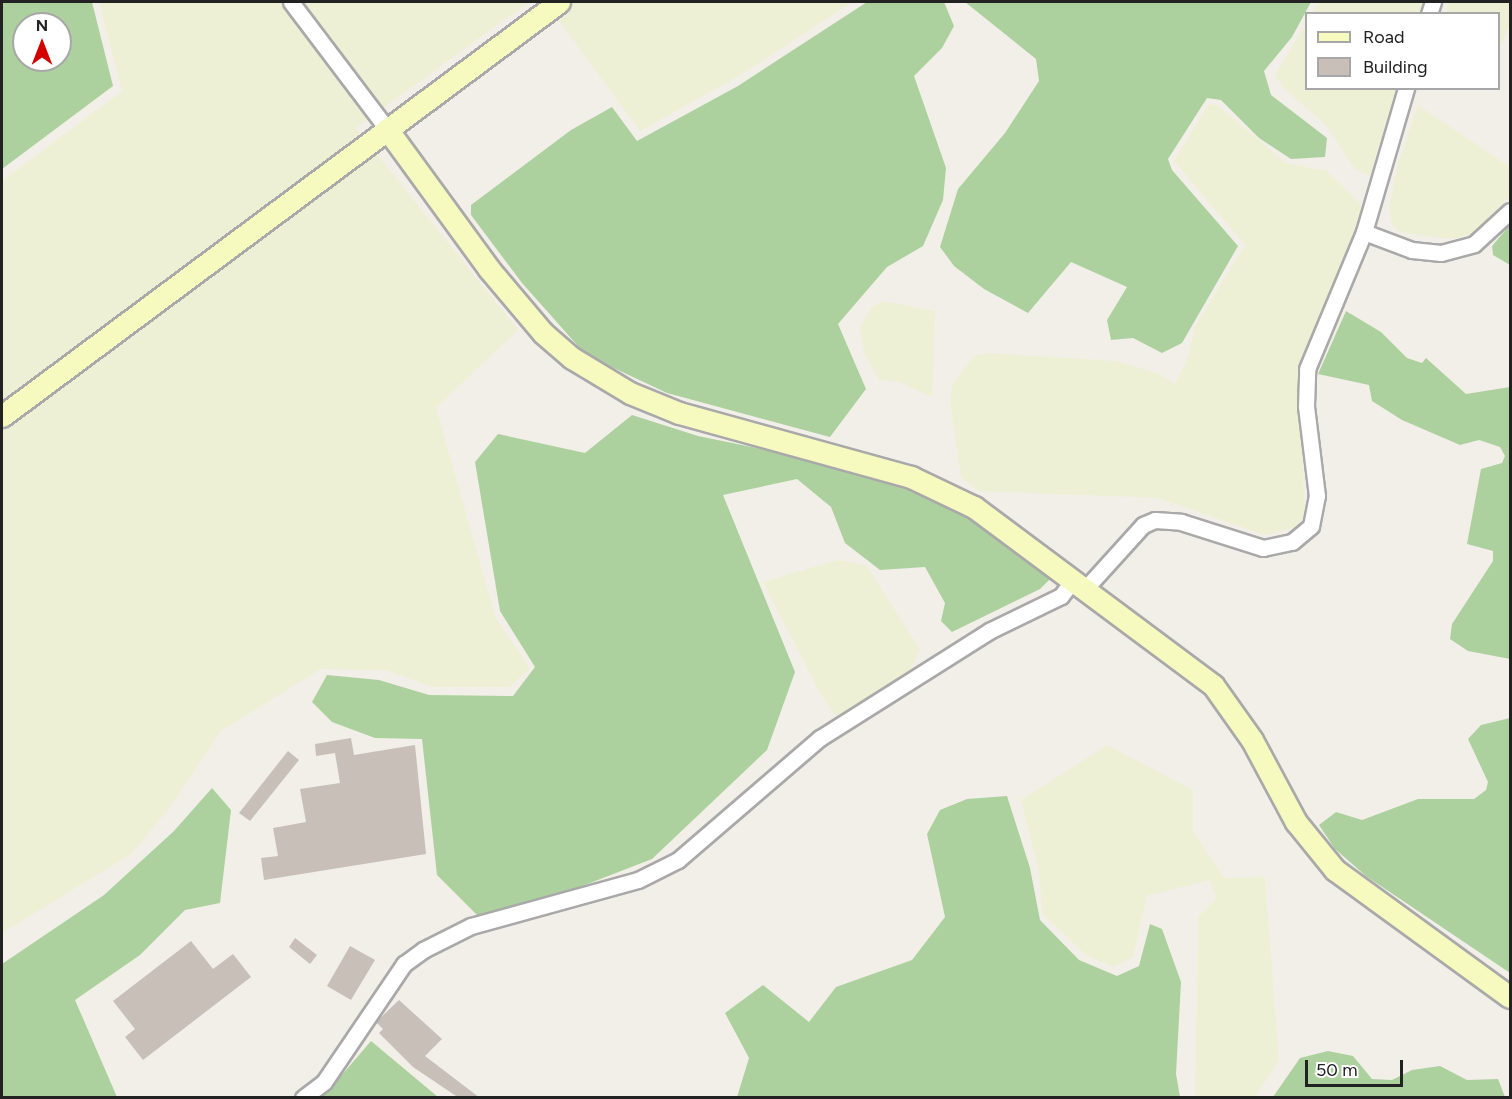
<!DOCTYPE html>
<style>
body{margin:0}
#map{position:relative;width:1512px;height:1099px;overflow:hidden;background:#f2efe9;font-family:Figtree,sans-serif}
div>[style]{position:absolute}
.farmland>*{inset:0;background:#eef0d5}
.forest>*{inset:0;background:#add19e}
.building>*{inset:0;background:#c7bfb8}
.roads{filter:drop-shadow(2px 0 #a9a9a9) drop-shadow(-2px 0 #a9a9a9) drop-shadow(0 2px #a9a9a9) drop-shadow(0 -2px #a9a9a9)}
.street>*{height:15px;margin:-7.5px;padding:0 7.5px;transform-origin:7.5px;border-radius:7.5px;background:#fff}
.secondary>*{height:21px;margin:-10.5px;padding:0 10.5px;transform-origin:10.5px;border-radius:10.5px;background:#f7fabf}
span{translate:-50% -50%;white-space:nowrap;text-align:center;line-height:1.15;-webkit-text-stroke:6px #fff;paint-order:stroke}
.frame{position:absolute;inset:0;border:3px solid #222;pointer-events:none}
.legend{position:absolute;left:1305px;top:12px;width:195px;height:78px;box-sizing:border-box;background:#fff;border:2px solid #a7a7a7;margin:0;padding:8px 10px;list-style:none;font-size:18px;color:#222}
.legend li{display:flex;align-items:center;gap:12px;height:30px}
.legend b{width:30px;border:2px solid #a7a7a7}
.north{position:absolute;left:12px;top:12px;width:60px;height:60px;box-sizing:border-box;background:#fff;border:2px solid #a7a7a7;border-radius:50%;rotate:0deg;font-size:16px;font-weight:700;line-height:24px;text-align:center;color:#222}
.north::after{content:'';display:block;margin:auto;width:21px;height:27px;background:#d40000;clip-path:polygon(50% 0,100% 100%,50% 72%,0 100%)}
.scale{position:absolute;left:1305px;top:1060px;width:98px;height:27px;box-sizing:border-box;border:3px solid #222;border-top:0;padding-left:8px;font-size:18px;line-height:21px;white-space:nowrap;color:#222;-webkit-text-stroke:4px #fff;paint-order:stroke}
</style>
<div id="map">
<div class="farmland">
<div style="clip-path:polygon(99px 2px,529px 2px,356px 128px,518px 330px,436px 408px,496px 619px,530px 668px,510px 687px,433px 687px,385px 670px,321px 669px,221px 731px,168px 810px,131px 854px,2px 933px,2px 181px,122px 91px)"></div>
<div style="clip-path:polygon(545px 2px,853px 2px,737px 77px,640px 131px)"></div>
<div style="clip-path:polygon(1319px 2px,1426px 2px,1422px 13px,1312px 14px)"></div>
<div style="clip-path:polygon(1449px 2px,1509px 2px,1510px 25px,1499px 49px,1498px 14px,1446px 13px)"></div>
<div style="clip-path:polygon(1306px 24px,1306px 88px,1396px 89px,1370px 176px,1355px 169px,1326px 125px,1283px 88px,1275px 75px)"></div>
<div style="clip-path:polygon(1216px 104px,1286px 163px,1327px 171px,1360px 203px,1363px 217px,1298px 366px,1305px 516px,1296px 527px,1265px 535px,1158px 498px,979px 491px,961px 478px,950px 401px,952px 385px,973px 357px,988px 353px,1117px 361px,1159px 374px,1175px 384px,1189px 355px,1194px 328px,1245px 245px,1174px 161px,1208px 105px)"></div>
<div style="clip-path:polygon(1418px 105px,1510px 167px,1510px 196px,1472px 234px,1452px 239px,1423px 236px,1397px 231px,1392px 225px,1389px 206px,1398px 163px)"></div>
<div style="clip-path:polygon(883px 301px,935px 311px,932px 397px,899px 382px,879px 380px,864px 352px,860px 327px,872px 307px)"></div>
<div style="clip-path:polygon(838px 560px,866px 565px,920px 649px,911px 669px,841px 715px,834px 714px,820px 693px,763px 582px)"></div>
<div style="clip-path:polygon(1107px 745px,1193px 790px,1193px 831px,1224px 878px,1265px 877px,1279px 1061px,1255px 1097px,1195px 1097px,1198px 917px,1216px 899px,1210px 880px,1147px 896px,1133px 957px,1114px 967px,1087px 956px,1042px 913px,1039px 874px,1021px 800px)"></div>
</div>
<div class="forest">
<div style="clip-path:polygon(evenodd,2px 2px,92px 2px,113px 86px,2px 169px,2px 2px,24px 24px,60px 24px,60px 60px,24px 60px,24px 24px)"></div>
<div style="clip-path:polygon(867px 2px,944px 2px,954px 26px,942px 48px,914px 76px,946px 168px,943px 200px,923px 246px,887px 267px,838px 324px,866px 389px,830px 437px,667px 393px,586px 355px,522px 283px,471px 215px,471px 205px,571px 130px,612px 107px,637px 141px,738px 86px)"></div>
<div style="clip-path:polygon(965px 2px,1311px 2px,1292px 37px,1264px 71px,1271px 95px,1327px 138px,1325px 157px,1291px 159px,1259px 138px,1221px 100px,1207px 98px,1168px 159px,1172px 170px,1238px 246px,1182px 343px,1162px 353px,1133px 338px,1111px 340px,1107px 320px,1127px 287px,1071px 262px,1028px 313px,984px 289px,954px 266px,940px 247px,958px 189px,1005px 133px,1039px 81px,1036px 59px)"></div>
<div style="clip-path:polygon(1510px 225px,1510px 265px,1493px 255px,1492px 246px)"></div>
<div style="clip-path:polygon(1346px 311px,1381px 332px,1407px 358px,1422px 363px,1426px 358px,1466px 394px,1510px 387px,1510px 659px,1468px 651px,1450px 639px,1452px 624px,1493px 561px,1493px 551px,1467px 544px,1481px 469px,1502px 463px,1505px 456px,1500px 447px,1479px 440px,1460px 445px,1402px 420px,1372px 401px,1369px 385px,1318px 374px)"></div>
<div style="clip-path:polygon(632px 415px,698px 436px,815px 460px,906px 486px,961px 511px,1052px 577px,1040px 589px,952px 632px,941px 621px,945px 603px,925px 567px,880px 570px,845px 543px,831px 507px,797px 479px,723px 495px,795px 672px,767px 750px,652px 859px,572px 890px,477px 915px,437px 875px,422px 739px,375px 738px,332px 722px,312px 702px,327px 675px,379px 680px,429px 695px,513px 696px,535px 667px,500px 611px,475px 462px,498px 434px,585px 453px)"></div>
<div style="clip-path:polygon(1510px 718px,1510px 973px,1366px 876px,1335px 849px,1319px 825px,1336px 812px,1362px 820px,1418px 799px,1474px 799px,1486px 790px,1488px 782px,1468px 739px,1481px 725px)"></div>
<div style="clip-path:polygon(212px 788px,231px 810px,220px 903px,185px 910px,140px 955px,75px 1000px,117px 1097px,2px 1097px,2px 964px,104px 895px,174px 831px)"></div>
<div style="clip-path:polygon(1007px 796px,1030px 868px,1040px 920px,1079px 960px,1117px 976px,1139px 966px,1150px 924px,1162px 929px,1181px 982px,1176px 1074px,1180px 1097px,737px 1097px,749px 1058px,725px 1013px,763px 985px,809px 1022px,836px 987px,912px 960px,945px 917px,927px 834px,940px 810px,967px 799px)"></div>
<div style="clip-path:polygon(371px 1041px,438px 1097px,323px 1097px)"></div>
<div style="clip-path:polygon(1328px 1051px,1353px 1056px,1372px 1079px,1392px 1080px,1412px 1070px,1440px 1066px,1467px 1080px,1498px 1079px,1505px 1097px,1273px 1097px,1300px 1058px)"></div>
</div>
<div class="building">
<div style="clip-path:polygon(351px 738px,354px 755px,415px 745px,426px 854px,264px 880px,261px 858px,278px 856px,273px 828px,306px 822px,300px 789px,340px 783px,335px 753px,316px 756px,315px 744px)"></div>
<div style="clip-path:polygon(288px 751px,299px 760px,250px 821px,239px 813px)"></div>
<div style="clip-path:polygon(295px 938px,317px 955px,310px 964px,289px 947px)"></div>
<div style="clip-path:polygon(191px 941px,213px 969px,233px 954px,251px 977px,143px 1060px,125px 1037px,135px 1029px,113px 1001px)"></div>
<div style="clip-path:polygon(350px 946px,375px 960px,351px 1000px,327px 986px)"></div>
<div style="clip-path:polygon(399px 1000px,442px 1039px,425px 1056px,480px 1098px,459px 1098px,413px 1067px,379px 1033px,383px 1029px,376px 1022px)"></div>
</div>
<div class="roads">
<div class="street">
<div style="left:291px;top:2px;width:159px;rotate:52.9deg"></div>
<div style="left:1429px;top:14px;width:13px;rotate:-72deg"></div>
<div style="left:1364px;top:232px;width:51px;rotate:20.6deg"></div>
<div style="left:1412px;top:250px;width:29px;rotate:6deg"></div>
<div style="left:1441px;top:253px;width:34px;rotate:-15deg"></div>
<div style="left:1474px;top:244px;width:49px;rotate:-42.5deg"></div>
<div style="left:1085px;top:589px;width:86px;rotate:-47.8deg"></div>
<div style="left:1143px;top:525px;width:13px;rotate:-23deg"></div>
<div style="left:1155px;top:520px;width:26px;rotate:4deg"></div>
<div style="left:1181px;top:522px;width:86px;rotate:17.6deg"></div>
<div style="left:1263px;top:548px;width:30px;rotate:-12deg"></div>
<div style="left:1292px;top:542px;width:25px;rotate:-40deg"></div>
<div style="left:1311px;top:526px;width:31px;rotate:-79deg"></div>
<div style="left:1317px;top:496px;width:91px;rotate:-97deg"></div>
<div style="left:1306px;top:406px;width:37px;rotate:-88deg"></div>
<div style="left:1307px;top:369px;width:148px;rotate:-67.4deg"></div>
<div style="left:1364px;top:232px;width:150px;rotate:-73.7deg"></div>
<div style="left:303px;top:1098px;width:26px;rotate:-37deg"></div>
<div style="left:324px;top:1082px;width:143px;rotate:-55.9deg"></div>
<div style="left:404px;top:964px;width:24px;rotate:-36deg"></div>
<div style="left:423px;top:950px;width:54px;rotate:-26.6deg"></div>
<div style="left:471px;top:926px;width:173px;rotate:-15.4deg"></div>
<div style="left:638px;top:880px;width:45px;rotate:-26.6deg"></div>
<div style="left:678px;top:860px;width:187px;rotate:-40.7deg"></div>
<div style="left:820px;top:738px;width:200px;rotate:-32.3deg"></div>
<div style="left:989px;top:631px;width:80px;rotate:-25.9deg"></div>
<div style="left:1061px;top:596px;width:21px;rotate:-53deg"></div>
</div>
<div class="secondary">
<div style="left:387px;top:129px;width:173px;rotate:53.9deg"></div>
<div style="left:489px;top:269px;width:84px;rotate:49.8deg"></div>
<div style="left:543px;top:333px;width:38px;rotate:41deg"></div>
<div style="left:572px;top:358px;width:68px;rotate:31.1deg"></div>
<div style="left:630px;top:393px;width:53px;rotate:22.2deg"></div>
<div style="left:679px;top:413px;width:241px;rotate:15.4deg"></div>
<div style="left:911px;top:477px;width:70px;rotate:25.5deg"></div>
<div style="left:974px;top:507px;width:298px;rotate:36.7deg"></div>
<div style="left:1213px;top:685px;width:67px;rotate:54.7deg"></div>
<div style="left:1252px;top:740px;width:93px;rotate:61.8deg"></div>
<div style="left:1296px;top:822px;width:62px;rotate:50.9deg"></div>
<div style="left:1335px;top:870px;width:216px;rotate:36deg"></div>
<div style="left:2px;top:416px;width:694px;rotate:-36.62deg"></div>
</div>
</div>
<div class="frame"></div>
<ul class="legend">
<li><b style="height:8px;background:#f7fabf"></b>Road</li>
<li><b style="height:16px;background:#c7bfb8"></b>Building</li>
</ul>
<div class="north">N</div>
<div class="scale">50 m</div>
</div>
